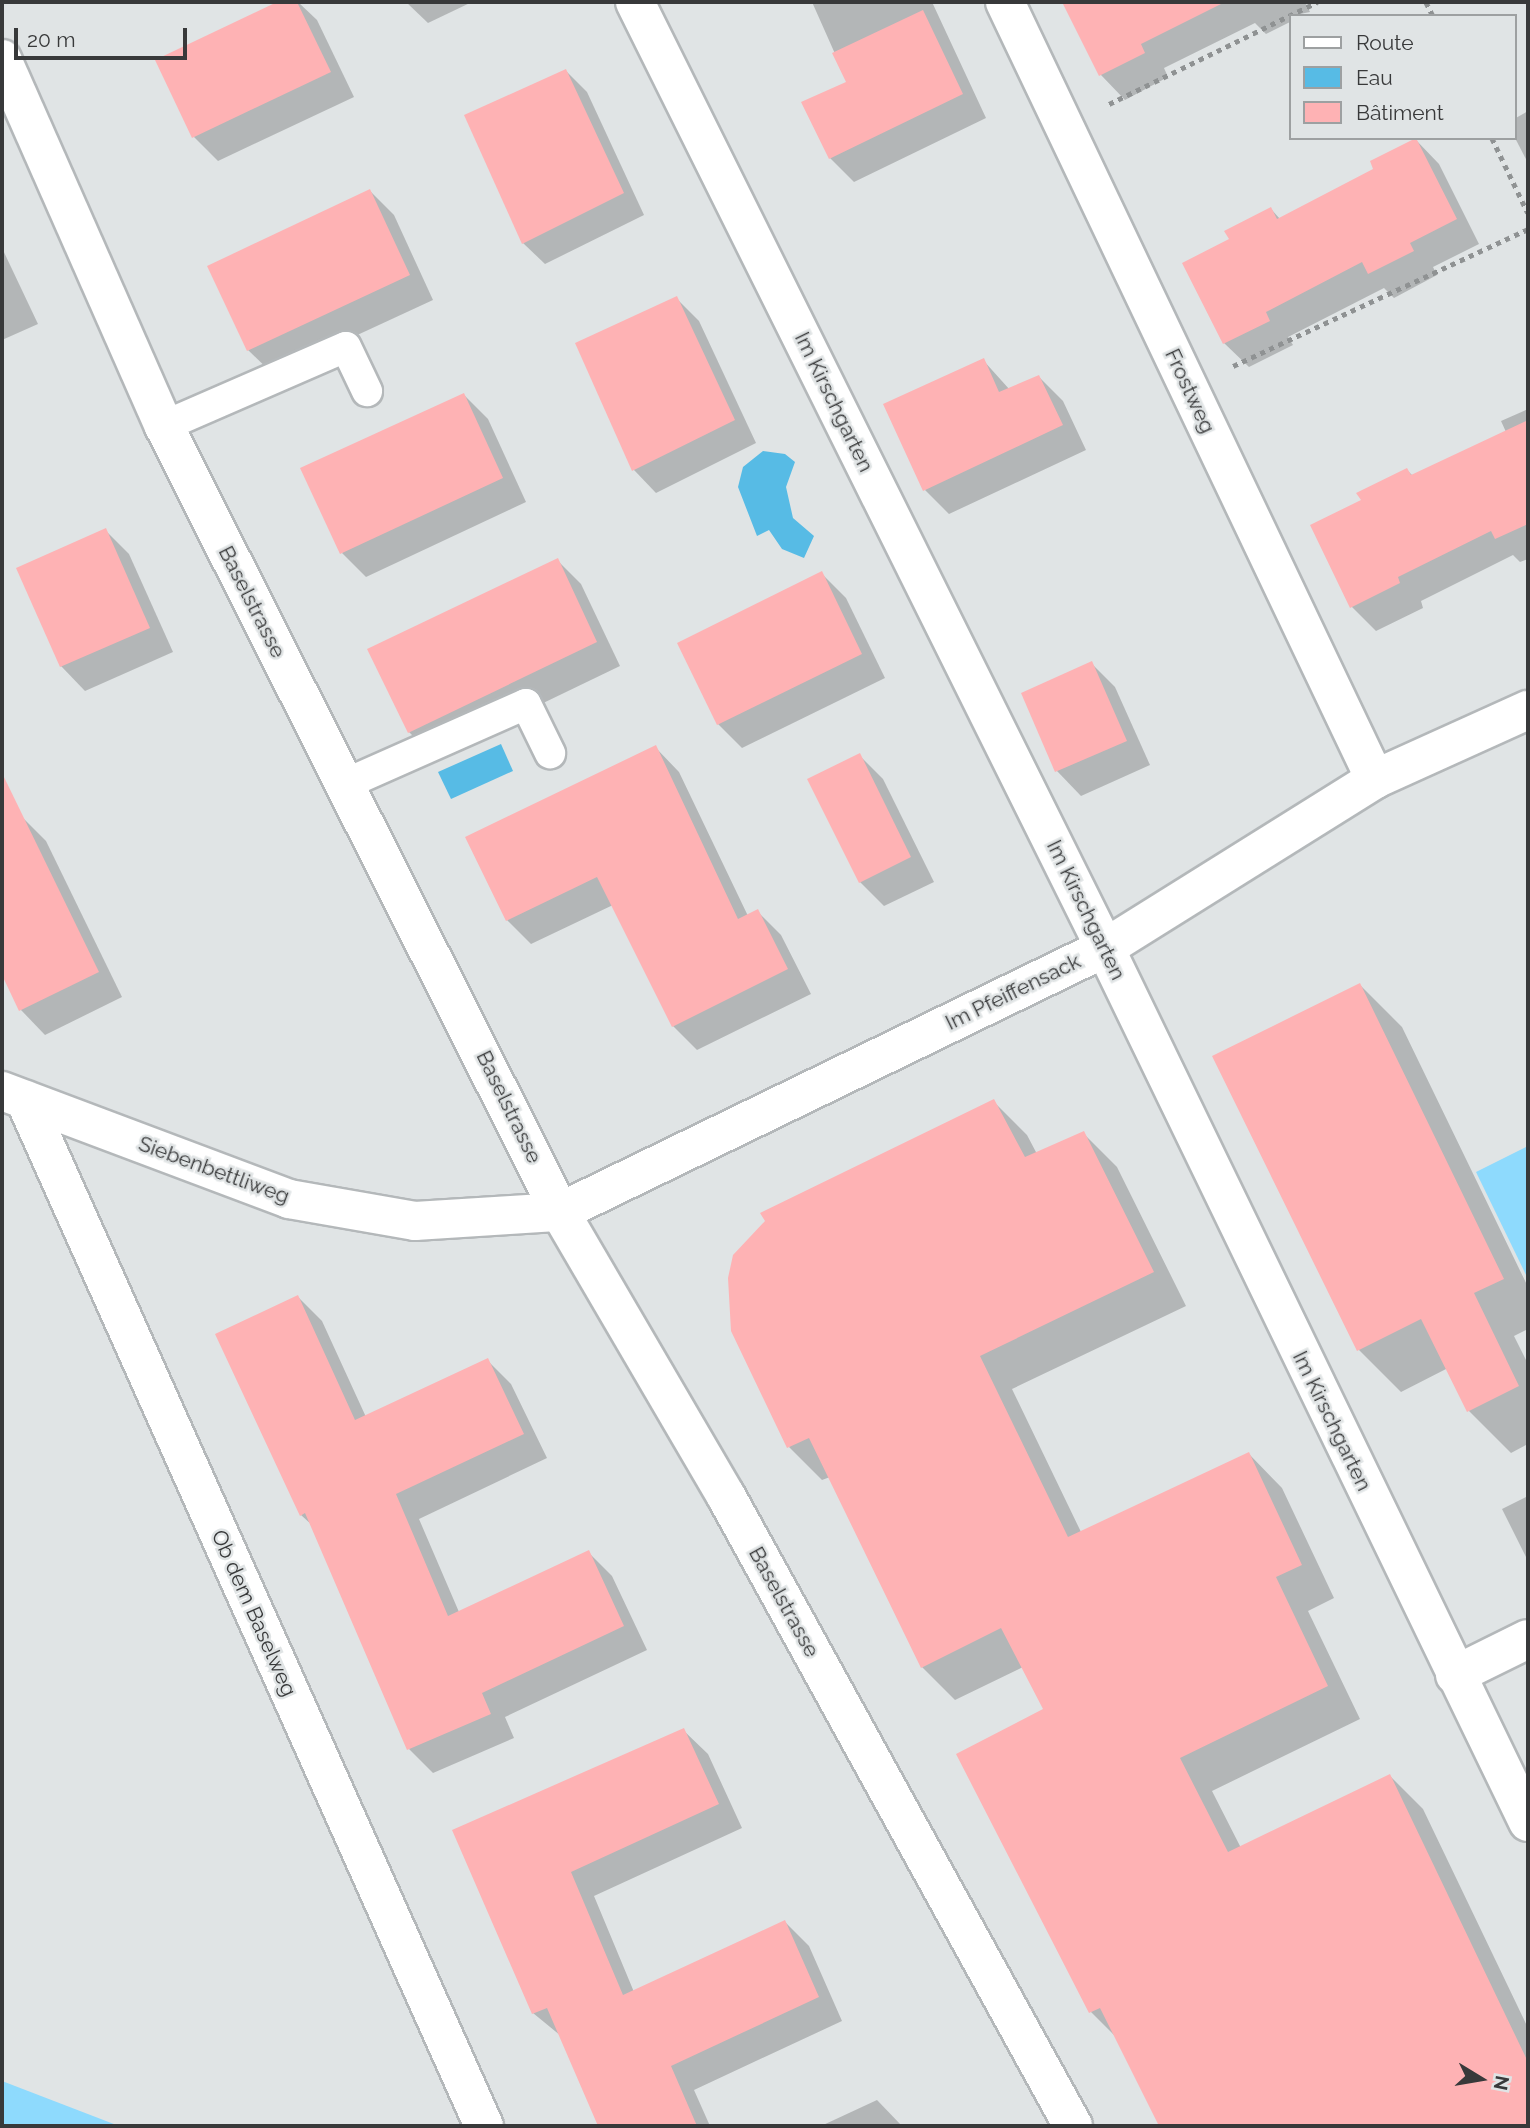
<!DOCTYPE html>
<meta charset="utf-8">
<style>
body{margin:0}
#map{position:relative;width:1530px;height:2128px;overflow:hidden;background:#e0e4e5;font-family:Raleway,sans-serif}
div>[style]{position:absolute}
.green>*{inset:0;background:#8edafd}
.water>*{inset:0;background:#57bbe5}
.shadow>*{inset:0;background:#0003}
.building>*{inset:0;background:#feb2b4}
.path>*{height:4.5px;margin-top:-2.25px;transform-origin:0;background:repeating-linear-gradient(90deg,#8f9293 0 5px,transparent 0 10px)}
.roads{filter:drop-shadow(2px 0 #b4b8ba) drop-shadow(-2px 0 #b4b8ba) drop-shadow(0 2px #b4b8ba) drop-shadow(0 -2px #b4b8ba)}
.service>*{height:30px;margin:-15px;padding:0 15px;transform-origin:15px;border-radius:15px;background:#fff}
.minor>*{height:38px;margin:-19px;padding:0 19px;transform-origin:19px;border-radius:19px;background:#fff}
.tertiary>*{height:38px;margin:-19px;padding:0 19px;transform-origin:19px;border-radius:19px;background:#fff}
span{translate:-50% -50%;white-space:nowrap;text-align:center;line-height:1.15;-webkit-text-stroke:5px #e0e4e5;paint-order:stroke}
.street-label{font-size:21px;color:#38393a}
.frame{position:absolute;inset:0;border:4px solid #38393a;pointer-events:none}
.legend{position:absolute;left:1289px;top:14px;width:228px;height:126px;box-sizing:border-box;background:#e0e4e5;border:2px solid #9da0a1;margin:0;padding:9px 12px;list-style:none;font-size:21px;color:#38393a}
.legend li{display:flex;align-items:center;gap:14px;height:35px}
.legend b{width:35px;border:2px solid #9da0a1}
.north{position:absolute;left:1446px;top:2044px;width:70px;height:70px;-webkit-text-stroke:5px #e0e4e5;paint-order:stroke;rotate:101deg;font-size:19px;font-weight:700;line-height:28px;text-align:center;color:#38393a}
.north::after{content:'';display:block;margin:auto;width:24px;height:32px;background:#38393a;clip-path:polygon(50% 0,100% 100%,50% 72%,0 100%)}
.scale{position:absolute;left:14px;top:28px;width:173px;height:32px;box-sizing:border-box;border:4px solid #38393a;border-top:0;padding-left:9px;font-size:21px;line-height:24px;white-space:nowrap;color:#38393a;-webkit-text-stroke:5px #e0e4e5;paint-order:stroke}
</style>
<div id="map">
<div class="green">
<div style="clip-path:polygon(1528px 1146px,1528px 1279px,1476px 1172px)"></div>
<div style="clip-path:polygon(2px 2081px,119px 2126px,2px 2126px)"></div>
</div>
<div class="water">
<div style="clip-path:polygon(763px 451px,785px 454px,795px 462px,786px 487px,793px 518px,814px 536px,804px 558px,782px 549px,769px 530px,757px 536px,738px 487px,743px 467px)"></div>
<div style="clip-path:polygon(501px 744px,513px 771px,451px 799px,438px 772px)"></div>
</div>
<div class="shadow">
<div style="clip-path:polygon(281px 2px,298px 2px,317px 20px,354px 97px,218px 161px,194px 137px,158px 61px)"></div>
<div style="clip-path:polygon(406px 2px,472px 2px,428px 23px)"></div>
<div style="clip-path:polygon(812px 2px,932px 2px,986px 118px,854px 182px,830px 158px,848px 83px)"></div>
<div style="clip-path:polygon(1064px 2px,1310px 2px,1306px 4px,1310px 12px,1290px 16px,1290px 22px,1266px 34px,1255px 23px,1164px 68px,1168px 77px,1125px 100px,1101px 75px)"></div>
<div style="clip-path:polygon(566px 71px,587px 92px,644px 215px,545px 264px,523px 243px)"></div>
<div style="clip-path:polygon(1528px 111px,1528px 163px,1514px 136px,1514px 119px)"></div>
<div style="clip-path:polygon(1415px 139px,1439px 164px,1479px 244px,1433px 267px,1437px 275px,1394px 298px,1384px 288px,1288px 337px,1293px 345px,1249px 367px,1224px 343px,1231px 240px,1271px 209px,1280px 219px,1375px 170px)"></div>
<div style="clip-path:polygon(370px 191px,394px 215px,433px 300px,273px 374px,248px 350px)"></div>
<div style="clip-path:polygon(2px 248px,38px 324px,2px 340px)"></div>
<div style="clip-path:polygon(677px 299px,699px 321px,756px 443px,656px 493px,634px 470px,577px 344px)"></div>
<div style="clip-path:polygon(983px 360px,1010px 390px,1039px 377px,1063px 401px,1086px 450px,949px 514px,925px 490px)"></div>
<div style="clip-path:polygon(464px 395px,488px 419px,526px 502px,366px 577px,342px 553px)"></div>
<div style="clip-path:polygon(1528px 409px,1528px 559px,1520px 562px,1513px 555px,1421px 601px,1423px 608px,1376px 631px,1352px 607px,1312px 526px,1363px 501px,1407px 470px,1413px 476px,1506px 432px,1501px 421px)"></div>
<div style="clip-path:polygon(105px 530px,129px 554px,173px 652px,85px 691px,61px 666px)"></div>
<div style="clip-path:polygon(557px 560px,581px 584px,620px 666px,433px 756px,409px 732px)"></div>
<div style="clip-path:polygon(822px 574px,846px 598px,885px 678px,742px 748px,718px 724px)"></div>
<div style="clip-path:polygon(1091px 663px,1115px 687px,1150px 765px,1081px 796px,1057px 771px,1023px 694px)"></div>
<div style="clip-path:polygon(655px 747px,679px 772px,748px 916px,757px 911px,781px 935px,811px 994px,697px 1050px,673px 1026px,613px 905px,531px 944px,507px 920px)"></div>
<div style="clip-path:polygon(859px 755px,883px 779px,934px 882px,884px 906px,860px 882px)"></div>
<div style="clip-path:polygon(22px 817px,46px 841px,122px 997px,45px 1035px,21px 1010px,2px 971px,2px 827px)"></div>
<div style="clip-path:polygon(1360px 985px,1402px 1027px,1528px 1287px,1528px 1329px,1514px 1336px,1528px 1364px,1528px 1444px,1511px 1453px,1469px 1411px,1448px 1368px,1401px 1392px,1359px 1350px)"></div>
<div style="clip-path:polygon(993px 1101px,1027px 1135px,1037px 1154px,1083px 1133px,1117px 1167px,1186px 1306px,1012px 1389px,1081px 1532px,1249px 1454px,1282px 1488px,1334px 1598px,1308px 1611px,1360px 1719px,1212px 1791px,1241px 1848px,1390px 1776px,1423px 1809px,1528px 2028px,1528px 2126px,1161px 2126px,1118px 2039px,1091px 2012px,1045px 1710px,1023px 1667px,955px 1700px,922px 1667px,830px 1477px,822px 1480px,789px 1447px)"></div>
<div style="clip-path:polygon(298px 1297px,322px 1321px,366px 1417px,487px 1360px,511px 1384px,547px 1458px,419px 1519px,459px 1612px,588px 1552px,612px 1576px,647px 1650px,505px 1717px,514px 1738px,433px 1773px,409px 1749px,313px 1526px,301px 1515px)"></div>
<div style="clip-path:polygon(1528px 1496px,1528px 1561px,1502px 1509px)"></div>
<div style="clip-path:polygon(683px 1730px,708px 1754px,742px 1828px,594px 1896px,634px 1992px,785px 1922px,809px 1946px,842px 2021px,694px 2090px,710px 2126px,599px 2126px,561px 2036px,533px 2013px,454px 1831px)"></div>
<div style="clip-path:polygon(877px 2100px,902px 2126px,821px 2126px)"></div>
</div>
<div class="building">
<div style="clip-path:polygon(277px 2px,297px 2px,331px 72px,192px 138px,155px 60px)"></div>
<div style="clip-path:polygon(1062px 2px,1225px 2px,1141px 44px,1145px 53px,1099px 76px)"></div>
<div style="clip-path:polygon(923px 10px,963px 94px,829px 159px,801px 102px,846px 82px,832px 53px)"></div>
<div style="clip-path:polygon(566px 69px,624px 193px,522px 244px,464px 115px)"></div>
<div style="clip-path:polygon(1416px 138px,1457px 219px,1410px 243px,1414px 251px,1368px 274px,1362px 262px,1266px 312px,1270px 321px,1223px 344px,1182px 263px,1229px 239px,1224px 231px,1271px 207px,1277px 219px,1373px 169px,1370px 161px)"></div>
<div style="clip-path:polygon(370px 189px,410px 275px,247px 351px,207px 266px)"></div>
<div style="clip-path:polygon(677px 296px,735px 420px,632px 471px,575px 343px)"></div>
<div style="clip-path:polygon(984px 358px,999px 392px,1039px 375px,1063px 425px,923px 491px,883px 404px)"></div>
<div style="clip-path:polygon(464px 393px,503px 478px,340px 554px,300px 468px)"></div>
<div style="clip-path:polygon(1528px 420px,1528px 524px,1495px 539px,1491px 531px,1398px 577px,1400px 583px,1350px 608px,1310px 525px,1361px 500px,1356px 493px,1407px 468px,1411px 475px)"></div>
<div style="clip-path:polygon(106px 528px,150px 628px,60px 667px,16px 568px)"></div>
<div style="clip-path:polygon(558px 558px,597px 642px,408px 733px,367px 649px)"></div>
<div style="clip-path:polygon(822px 571px,862px 654px,717px 725px,677px 643px)"></div>
<div style="clip-path:polygon(1092px 661px,1127px 741px,1055px 772px,1021px 693px)"></div>
<div style="clip-path:polygon(656px 745px,738px 919px,758px 909px,788px 969px,672px 1027px,597px 877px,506px 921px,465px 837px)"></div>
<div style="clip-path:polygon(860px 753px,911px 857px,859px 883px,807px 779px)"></div>
<div style="clip-path:polygon(2px 773px,99px 972px,19px 1011px,2px 975px)"></div>
<div style="clip-path:polygon(1360px 983px,1504px 1279px,1474px 1293px,1519px 1386px,1467px 1412px,1421px 1319px,1357px 1351px,1212px 1056px)"></div>
<div style="clip-path:polygon(994px 1099px,1025px 1157px,1084px 1131px,1154px 1272px,980px 1356px,1068px 1537px,1249px 1452px,1302px 1565px,1276px 1577px,1328px 1686px,1180px 1758px,1228px 1852px,1390px 1774px,1528px 2062px,1528px 2126px,1159px 2126px,1100px 2008px,1089px 2013px,956px 1754px,1043px 1709px,1001px 1628px,921px 1668px,809px 1438px,787px 1448px,731px 1331px,728px 1278px,733px 1255px,765px 1221px,760px 1213px)"></div>
<div style="clip-path:polygon(298px 1295px,355px 1420px,488px 1358px,524px 1434px,396px 1494px,448px 1616px,589px 1550px,624px 1626px,482px 1693px,491px 1714px,407px 1750px,305px 1513px,300px 1516px,215px 1334px)"></div>
<div style="clip-path:polygon(684px 1728px,719px 1804px,571px 1872px,623px 1995px,785px 1920px,819px 1997px,671px 2066px,697px 2126px,598px 2126px,547px 2008px,532px 2014px,452px 1830px)"></div>
</div>
<div class="path">
<div style="left:1426px;top:2px;width:16px;rotate:63deg"></div>
<div style="left:1109px;top:104px;width:232px;rotate:-26.1deg"></div>
<div style="left:1492px;top:138px;width:83px;rotate:64.4deg"></div>
<div style="left:1233px;top:366px;width:325px;rotate:-24.9deg"></div>
</div>
<div class="roads">
<div class="service">
<div style="left:164px;top:426px;width:198px;rotate:-23.5deg"></div>
<div style="left:346px;top:347px;width:49px;rotate:64.5deg"></div>
<div style="left:343px;top:785px;width:200px;rotate:-23.9deg"></div>
<div style="left:526px;top:704px;width:55px;rotate:63.9deg"></div>
</div>
<div class="minor">
<div style="left:635px;top:2px;width:1056px;rotate:63.58deg"></div>
<div style="left:1105px;top:948px;width:971px;rotate:64.17deg"></div>
<div style="left:1005px;top:2px;width:861px;rotate:64.54deg"></div>
<div style="left:2px;top:1091px;width:307px;rotate:20.6deg"></div>
<div style="left:289px;top:1199px;width:128px;rotate:9.9deg"></div>
<div style="left:415px;top:1221px;width:145px;rotate:-3.6deg"></div>
<div style="left:560px;top:1212px;width:606px;rotate:-25.85deg"></div>
<div style="left:1105px;top:948px;width:319px;rotate:-32deg"></div>
<div style="left:1375px;top:779px;width:168px;rotate:-24.3deg"></div>
<div style="left:25px;top:1100px;width:1124px;rotate:65.9deg"></div>
<div style="left:1455px;top:1675px;width:81px;rotate:-26.3deg"></div>
</div>
<div class="tertiary">
<div style="left:2px;top:59px;width:401px;rotate:66.2deg"></div>
<div style="left:164px;top:426px;width:880px;rotate:63.26deg"></div>
<div style="left:560px;top:1212px;width:329px;rotate:59.7deg"></div>
<div style="left:726px;top:1496px;width:719px;rotate:61.15deg"></div>
</div>
</div>
<div class="street-label">
<span style="left:1190px;top:391px;rotate:65deg">Frostweg</span>
<span style="left:834px;top:402px;rotate:64deg">Im Kirschgarten</span>
<span style="left:252px;top:602px;rotate:63deg">Baselstrasse</span>
<span style="left:1086px;top:910px;rotate:64deg">Im Kirschgarten</span>
<span style="left:1013px;top:992px;rotate:-26deg">Im Pfeiffensack</span>
<span style="left:509px;top:1107px;rotate:64deg">Baselstrasse</span>
<span style="left:214px;top:1170px;rotate:20deg">Siebenbettliweg</span>
<span style="left:1332px;top:1421px;rotate:64deg">Im Kirschgarten</span>
<span style="left:784px;top:1602px;rotate:61deg">Baselstrasse</span>
<span style="left:254px;top:1613px;rotate:66deg">Ob dem Baselweg</span>
</div>
<div class="frame"></div>
<ul class="legend">
<li><b style="height:9px;background:#fff"></b>Route</li>
<li><b style="height:19px;background:#57bbe5"></b>Eau</li>
<li><b style="height:19px;background:#feb2b4"></b>Bâtiment</li>
</ul>
<div class="north">N</div>
<div class="scale">20 m</div>
</div>
